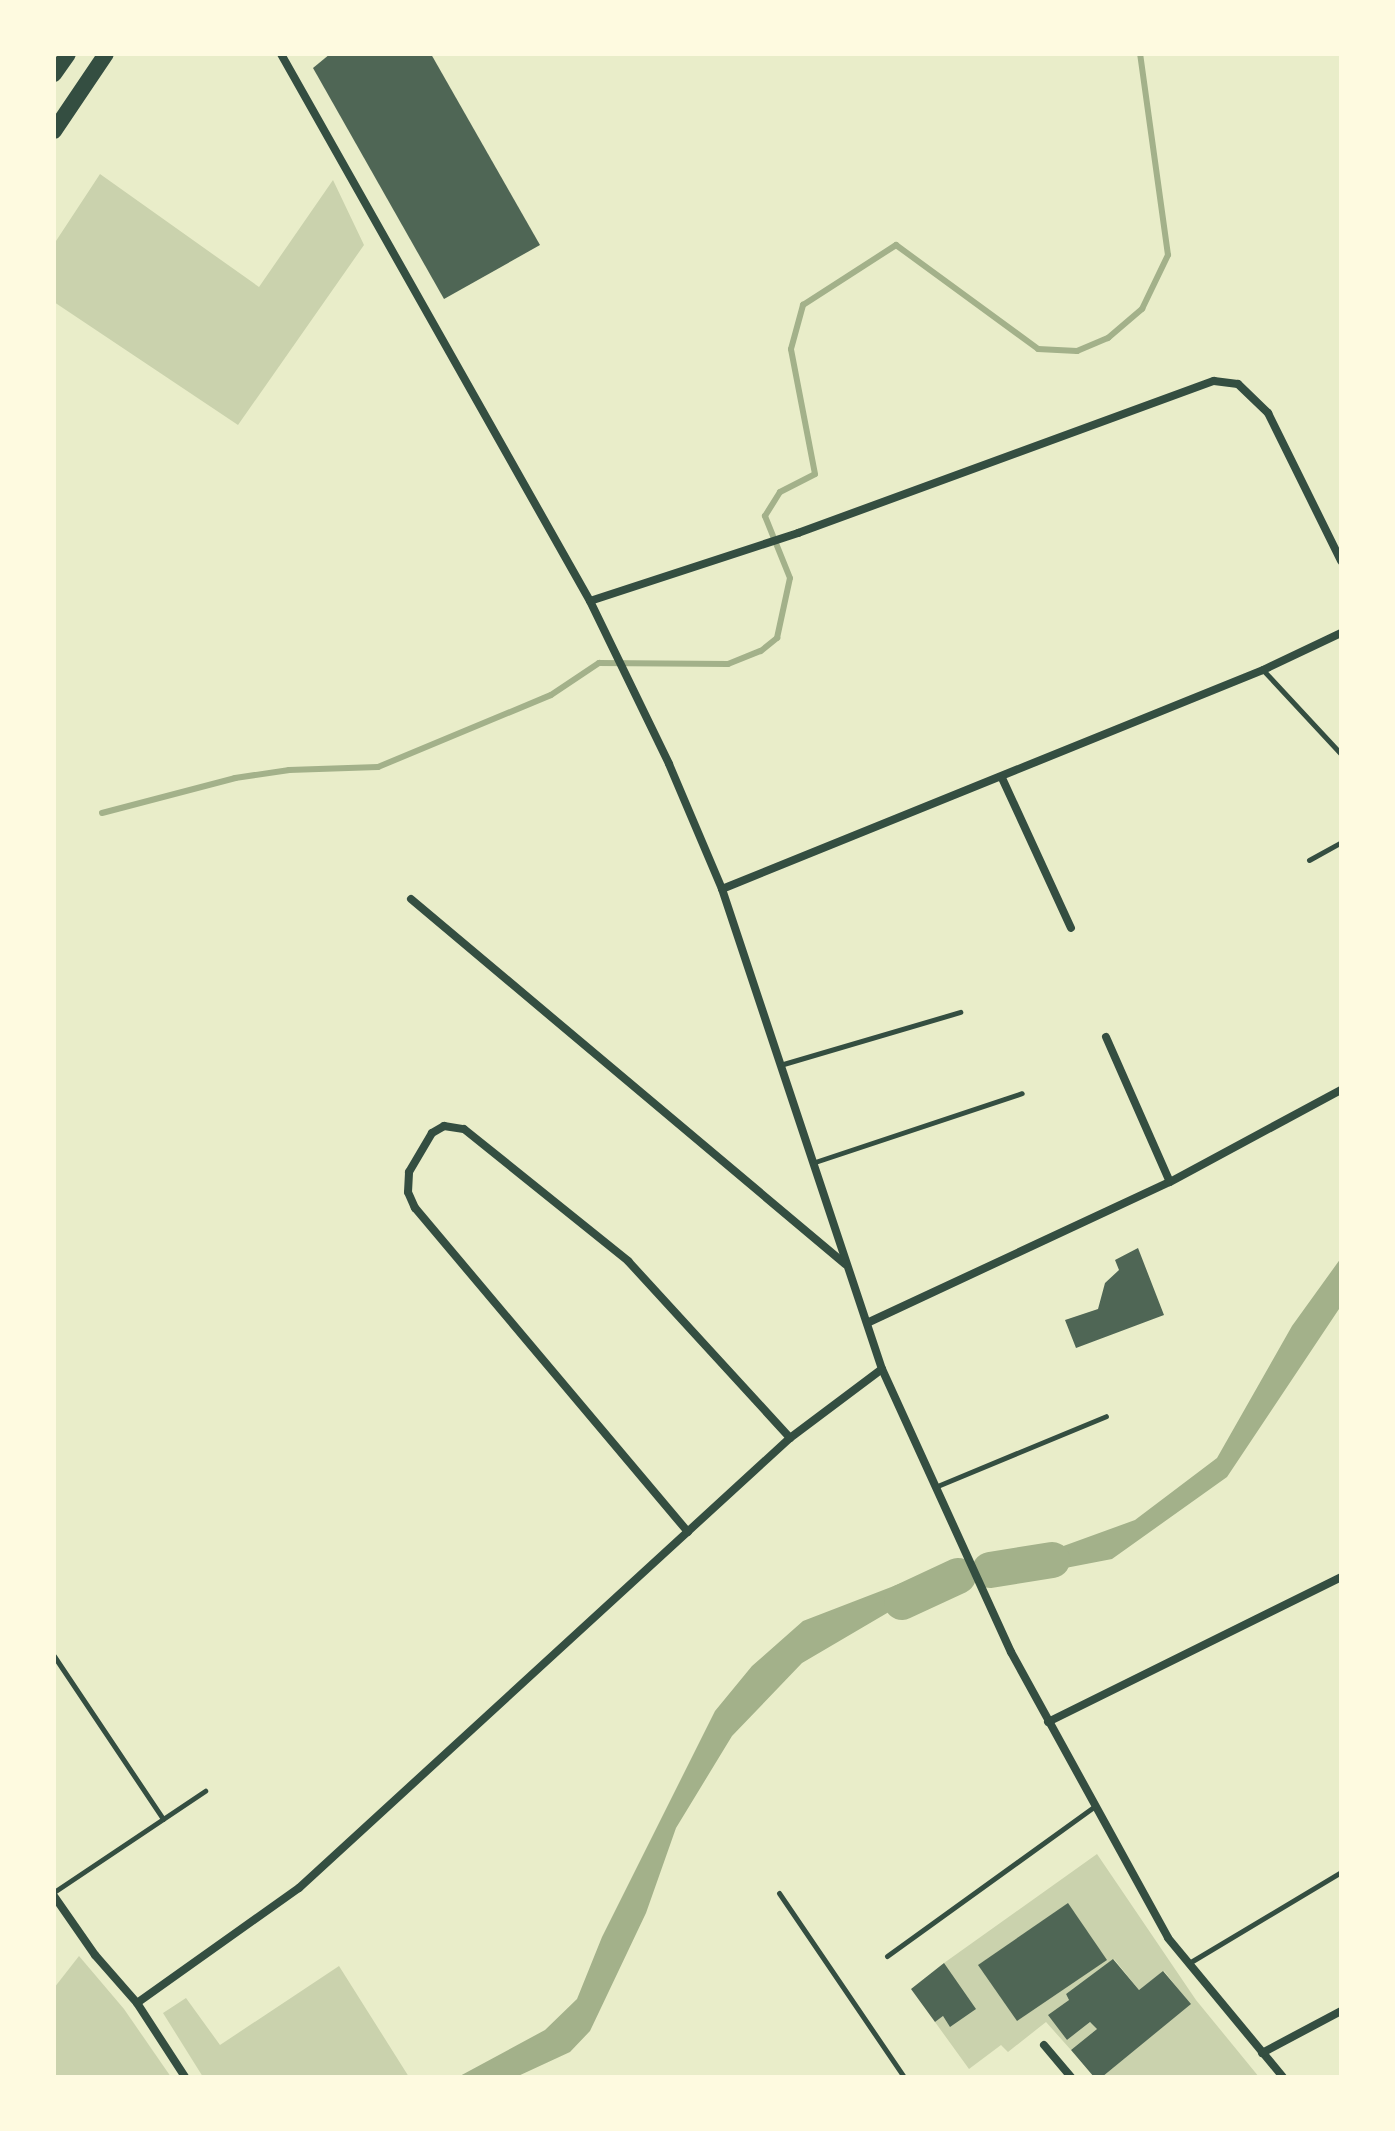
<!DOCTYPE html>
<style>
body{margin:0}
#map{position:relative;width:1395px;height:2131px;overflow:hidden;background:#e9edc9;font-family:"Source Sans 3",sans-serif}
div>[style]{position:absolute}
.green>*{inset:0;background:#cad2ad}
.water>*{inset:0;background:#a3b18a}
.stream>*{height:6px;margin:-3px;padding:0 3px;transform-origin:3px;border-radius:3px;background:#a3b18a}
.river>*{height:36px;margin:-18px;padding:0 18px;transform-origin:18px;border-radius:18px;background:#a3b18a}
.building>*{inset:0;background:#4f6655}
.service>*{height:5px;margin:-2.5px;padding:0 2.5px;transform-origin:2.5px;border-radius:2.5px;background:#344e41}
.minor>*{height:8px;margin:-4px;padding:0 4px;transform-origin:4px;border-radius:4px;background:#344e41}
.trunk>*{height:16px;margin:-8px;padding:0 8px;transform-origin:8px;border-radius:8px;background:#344e41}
span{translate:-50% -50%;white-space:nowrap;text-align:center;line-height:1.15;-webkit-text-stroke:8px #fefae0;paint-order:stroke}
.frame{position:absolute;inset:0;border:56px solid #fefae0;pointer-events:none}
</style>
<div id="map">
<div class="green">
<div style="clip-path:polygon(100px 174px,259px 287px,333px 180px,364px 245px,238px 425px,54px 302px,54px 244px)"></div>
<div style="clip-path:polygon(1097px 1854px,1196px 2000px,1259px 2077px,1102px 2077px,1190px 2004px,1164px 1971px,1139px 1990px,1114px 1959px,1066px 1994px,1069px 2000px,1049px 2015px,1067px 2040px,1090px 2022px,1097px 2029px,1071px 2050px,1046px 2022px,1008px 2052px,1001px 2045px,969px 2069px,935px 2022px,943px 2016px,950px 2026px,944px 1963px)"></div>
<div style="clip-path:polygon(79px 1956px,124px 2009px,171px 2077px,54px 2077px,54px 1988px)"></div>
<div style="clip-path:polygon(339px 1966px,409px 2077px,203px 2077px,163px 2013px,186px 1998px,220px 2045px)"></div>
</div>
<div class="water">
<div style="clip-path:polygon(1341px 1258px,1341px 1306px,1227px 1477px,1112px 1559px,1055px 1570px,1003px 1568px,1135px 1520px,1217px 1458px,1292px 1326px)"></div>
<div style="clip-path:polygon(912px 1579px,945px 1579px,802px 1663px,732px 1736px,676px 1828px,646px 1913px,590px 2031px,570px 2052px,516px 2077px,458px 2077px,545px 2030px,577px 1999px,602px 1937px,715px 1711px,752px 1666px,803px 1621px)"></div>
</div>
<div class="stream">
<div style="left:102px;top:813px;width:138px;rotate:-14.7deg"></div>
<div style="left:235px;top:778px;width:55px;rotate:-8.4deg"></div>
<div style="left:289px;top:770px;width:89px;rotate:-1.9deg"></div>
<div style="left:378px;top:767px;width:187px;rotate:-22.6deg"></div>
<div style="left:551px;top:695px;width:58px;rotate:-33.7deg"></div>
<div style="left:599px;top:663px;width:129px;rotate:0.4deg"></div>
<div style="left:728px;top:664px;width:35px;rotate:-22deg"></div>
<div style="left:761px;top:651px;width:21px;rotate:-39deg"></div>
<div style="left:777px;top:638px;width:61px;rotate:-77.8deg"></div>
<div style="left:790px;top:578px;width:67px;rotate:-112deg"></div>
<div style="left:765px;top:516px;width:28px;rotate:-58deg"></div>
<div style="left:780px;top:492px;width:39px;rotate:-27deg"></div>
<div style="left:815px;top:474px;width:127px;rotate:-100.9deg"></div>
<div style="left:791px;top:349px;width:46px;rotate:-74.7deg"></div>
<div style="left:803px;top:305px;width:111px;rotate:-32.8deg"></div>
<div style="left:896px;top:245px;width:176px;rotate:36.2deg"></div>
<div style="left:1038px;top:349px;width:39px;rotate:3deg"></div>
<div style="left:1077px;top:351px;width:34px;rotate:-23deg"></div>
<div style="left:1108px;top:338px;width:45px;rotate:-40.5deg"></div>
<div style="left:1142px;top:309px;width:60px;rotate:-64.3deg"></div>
<div style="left:1168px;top:255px;width:203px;rotate:-97.9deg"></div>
</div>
<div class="river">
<div style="left:990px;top:1570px;width:63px;rotate:-9.2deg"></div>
<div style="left:902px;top:1602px;width:62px;rotate:-24.9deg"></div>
</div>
<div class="building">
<div style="clip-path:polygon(330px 54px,431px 54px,540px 245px,444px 299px,313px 68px)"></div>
<div style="clip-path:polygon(1138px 1248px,1164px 1315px,1076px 1348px,1065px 1320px,1098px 1309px,1105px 1283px,1119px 1270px,1115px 1260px)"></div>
<div style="clip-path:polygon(1068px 1903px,1107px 1960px,1017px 2021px,978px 1965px)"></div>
<div style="clip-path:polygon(1113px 1959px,1139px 1990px,1163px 1971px,1191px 2004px,1102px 2077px,1094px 2077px,1071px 2050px,1097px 2029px,1090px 2022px,1067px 2040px,1048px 2015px,1069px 2000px,1066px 1994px)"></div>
<div style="clip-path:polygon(944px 1963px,976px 2009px,950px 2027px,943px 2016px,935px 2022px,911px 1989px)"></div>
</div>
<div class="service">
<div style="left:1263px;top:670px;width:115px;rotate:47.1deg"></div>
<div style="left:1309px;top:860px;width:37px;rotate:-29deg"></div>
<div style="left:780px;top:1065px;width:188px;rotate:-16.4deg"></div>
<div style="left:812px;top:1163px;width:221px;rotate:-18.4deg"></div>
<div style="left:935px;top:1487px;width:185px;rotate:-22.5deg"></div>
<div style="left:54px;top:1656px;width:196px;rotate:56.2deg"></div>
<div style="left:54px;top:1892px;width:182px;rotate:-33.8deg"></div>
<div style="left:779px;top:1893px;width:222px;rotate:55.8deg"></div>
<div style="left:887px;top:1956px;width:256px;rotate:-35.8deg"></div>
<div style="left:1189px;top:1963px;width:177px;rotate:-30.9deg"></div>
</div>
<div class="minor">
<div style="left:281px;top:54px;width:628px;rotate:60.54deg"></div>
<div style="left:590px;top:601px;width:181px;rotate:64.1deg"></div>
<div style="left:669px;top:764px;width:136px;rotate:67deg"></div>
<div style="left:722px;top:889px;width:506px;rotate:71.57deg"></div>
<div style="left:882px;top:1369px;width:311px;rotate:65.5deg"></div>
<div style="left:1011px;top:1652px;width:326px;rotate:61.2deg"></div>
<div style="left:1168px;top:1938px;width:180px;rotate:50.4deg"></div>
<div style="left:590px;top:601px;width:219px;rotate:-18.1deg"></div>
<div style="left:798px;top:533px;width:443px;rotate:-20.1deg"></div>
<div style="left:1214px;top:381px;width:24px;rotate:7deg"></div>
<div style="left:1238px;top:384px;width:42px;rotate:44deg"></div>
<div style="left:1268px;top:413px;width:165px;rotate:63.7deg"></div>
<div style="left:1002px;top:778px;width:165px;rotate:65.3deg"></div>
<div style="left:722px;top:889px;width:584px;rotate:-22.04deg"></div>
<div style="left:1263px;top:670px;width:86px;rotate:-25.4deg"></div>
<div style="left:411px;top:899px;width:567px;rotate:40.06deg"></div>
<div style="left:1106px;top:1037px;width:158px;rotate:66.2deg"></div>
<div style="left:867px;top:1323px;width:334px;rotate:-25deg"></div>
<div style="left:1170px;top:1182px;width:194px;rotate:-28.3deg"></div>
<div style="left:688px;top:1532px;width:424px;rotate:-130.1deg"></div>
<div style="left:415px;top:1208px;width:17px;rotate:-114deg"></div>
<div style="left:408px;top:1192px;width:20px;rotate:-87deg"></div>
<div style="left:409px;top:1172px;width:45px;rotate:-59.5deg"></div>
<div style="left:432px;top:1133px;width:14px;rotate:-30deg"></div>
<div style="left:444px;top:1126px;width:20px;rotate:9deg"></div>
<div style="left:464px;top:1129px;width:211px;rotate:38.8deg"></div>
<div style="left:628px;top:1261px;width:240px;rotate:47.5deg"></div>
<div style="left:1048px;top:1722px;width:327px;rotate:-26.3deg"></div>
<div style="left:54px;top:1896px;width:72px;rotate:55.2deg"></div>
<div style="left:95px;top:1955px;width:64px;rotate:48.8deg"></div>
<div style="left:137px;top:2003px;width:88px;rotate:57deg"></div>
<div style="left:137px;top:2003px;width:199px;rotate:-35.4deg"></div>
<div style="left:299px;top:1888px;width:666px;rotate:-42.51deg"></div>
<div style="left:790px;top:1438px;width:115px;rotate:-36.9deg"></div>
<div style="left:1044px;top:2045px;width:42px;rotate:49.8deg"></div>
<div style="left:1262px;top:2053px;width:89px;rotate:-28deg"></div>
</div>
<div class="trunk">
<div style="left:54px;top:74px;width:24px;rotate:-55deg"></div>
<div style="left:54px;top:131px;width:93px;rotate:-56deg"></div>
</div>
<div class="frame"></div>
</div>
